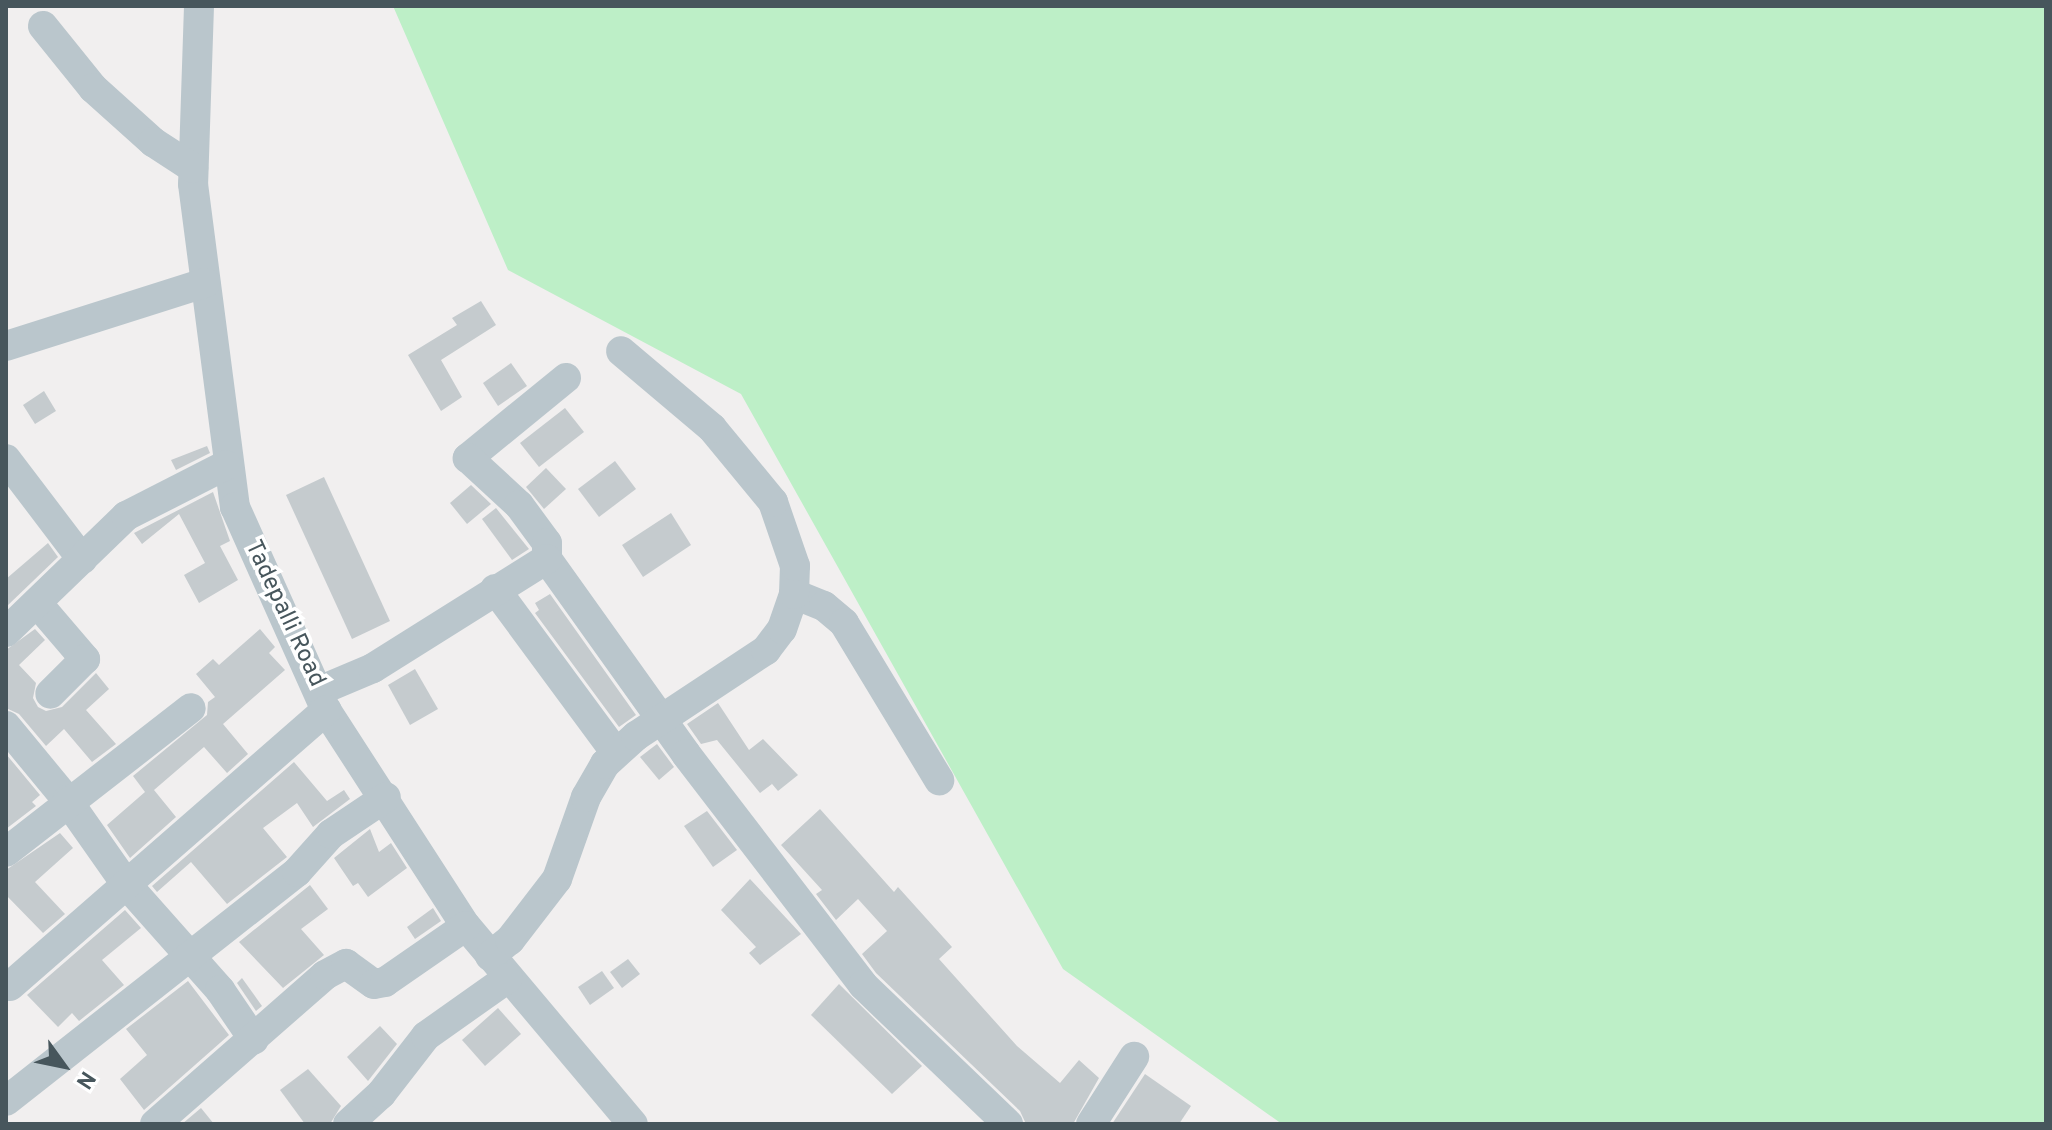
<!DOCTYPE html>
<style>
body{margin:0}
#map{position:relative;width:2052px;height:1130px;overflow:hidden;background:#f1efef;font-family:Overpass,sans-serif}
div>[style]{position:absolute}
.green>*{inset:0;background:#bdefc7}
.building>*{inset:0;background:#c5cbce}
.minor>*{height:30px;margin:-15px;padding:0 15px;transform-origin:15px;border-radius:15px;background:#bac6cc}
span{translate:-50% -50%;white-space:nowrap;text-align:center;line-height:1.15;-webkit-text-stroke:7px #fff;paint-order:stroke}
.street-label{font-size:24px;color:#47565c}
.frame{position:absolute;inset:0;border:8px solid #47565c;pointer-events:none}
.north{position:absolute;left:24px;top:1026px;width:80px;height:80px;-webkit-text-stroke:6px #fff;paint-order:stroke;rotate:123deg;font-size:22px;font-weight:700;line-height:32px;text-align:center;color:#47565c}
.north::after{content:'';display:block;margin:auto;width:28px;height:36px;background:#47565c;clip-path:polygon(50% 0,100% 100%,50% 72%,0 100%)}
</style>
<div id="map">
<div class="green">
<div style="clip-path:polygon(393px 6px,2046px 6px,2046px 1124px,1282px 1124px,1063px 969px,741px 394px,508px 270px)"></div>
</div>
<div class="building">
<div style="clip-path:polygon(481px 301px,496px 325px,441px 360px,462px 397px,441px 411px,408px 355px,457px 325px,452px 318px)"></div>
<div style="clip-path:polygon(511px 363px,527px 386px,498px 406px,483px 383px)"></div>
<div style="clip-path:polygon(44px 391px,56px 411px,35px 424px,23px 405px)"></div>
<div style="clip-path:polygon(565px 408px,584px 432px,539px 467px,520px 443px)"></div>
<div style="clip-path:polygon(207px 446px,210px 453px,176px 470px,171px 460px)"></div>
<div style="clip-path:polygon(615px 461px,636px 489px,599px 517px,578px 489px)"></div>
<div style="clip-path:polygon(546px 468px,566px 489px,544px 509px,526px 487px)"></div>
<div style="clip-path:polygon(324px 477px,390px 621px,352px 639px,286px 495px)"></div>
<div style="clip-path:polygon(471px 485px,491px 504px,467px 524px,450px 503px)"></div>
<div style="clip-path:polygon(213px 492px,230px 541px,220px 546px,238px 580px,199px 603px,184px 575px,205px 563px,179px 514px,142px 544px,134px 533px)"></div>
<div style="clip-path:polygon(496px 508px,529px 549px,512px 560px,482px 519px)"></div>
<div style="clip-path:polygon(671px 513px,691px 545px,643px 577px,622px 545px)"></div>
<div style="clip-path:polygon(48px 543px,58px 557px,6px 607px,6px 579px)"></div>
<div style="clip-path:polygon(550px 594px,636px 715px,619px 727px,535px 613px,539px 610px,535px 603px)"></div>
<div style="clip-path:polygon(35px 629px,45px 640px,19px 665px,36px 683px,33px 698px,38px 707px,46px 711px,62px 707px,96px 673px,109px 689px,86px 710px,116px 744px,92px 762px,64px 729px,46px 746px,19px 714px,6px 708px,6px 650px)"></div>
<div style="clip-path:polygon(260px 629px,275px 647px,269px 653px,285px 670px,223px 724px,248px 754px,227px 773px,204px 747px,154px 790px,176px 817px,130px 858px,107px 825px,145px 792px,133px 776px,207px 715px,208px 702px,215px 697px,196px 674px,213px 659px,219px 665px)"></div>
<div style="clip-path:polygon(415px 669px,438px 709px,410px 725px,388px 685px)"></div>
<div style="clip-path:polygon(718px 703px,749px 750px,763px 739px,798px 775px,778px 791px,767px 778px,772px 784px,760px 793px,717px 740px,701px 744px,687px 724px)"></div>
<div style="clip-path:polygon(657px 744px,674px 767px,659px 780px,640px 757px)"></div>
<div style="clip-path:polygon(6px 754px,40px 795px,32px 802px,36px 806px,6px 829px)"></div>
<div style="clip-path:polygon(294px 762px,327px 801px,344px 790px,350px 799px,313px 827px,297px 803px,263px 828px,287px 857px,227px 904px,191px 862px,157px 892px,152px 886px)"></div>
<div style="clip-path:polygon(820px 809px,894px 892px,898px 887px,952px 947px,939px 959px,1017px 1046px,1060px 1083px,1079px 1060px,1099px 1078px,1073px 1124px,1026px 1124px,1020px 1111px,876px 973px,862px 954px,887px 931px,858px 899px,836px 920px,816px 894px,822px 890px,781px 845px)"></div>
<div style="clip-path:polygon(707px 811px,737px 850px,713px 867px,684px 826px)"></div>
<div style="clip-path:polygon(370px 829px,379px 852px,391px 843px,407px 868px,368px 897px,358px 883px,353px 886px,334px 858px)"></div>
<div style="clip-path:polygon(60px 833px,73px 848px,35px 882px,65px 914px,43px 933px,6px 895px,6px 870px)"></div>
<div style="clip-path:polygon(750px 879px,801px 934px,760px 965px,749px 953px,756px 947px,721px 910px)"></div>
<div style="clip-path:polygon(310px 885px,328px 909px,301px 929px,324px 955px,283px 988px,239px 942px)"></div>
<div style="clip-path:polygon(433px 908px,441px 921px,415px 939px,407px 927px)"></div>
<div style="clip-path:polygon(125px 910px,141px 928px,102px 960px,124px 985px,79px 1021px,72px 1013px,58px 1027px,27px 995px)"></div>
<div style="clip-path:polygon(628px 959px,640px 974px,622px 988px,610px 972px)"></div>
<div style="clip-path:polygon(602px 971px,614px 988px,590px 1005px,578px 987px)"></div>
<div style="clip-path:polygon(242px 978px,262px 1006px,256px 1011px,237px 983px)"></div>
<div style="clip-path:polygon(188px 981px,229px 1035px,144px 1110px,120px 1079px,147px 1055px,126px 1029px)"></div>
<div style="clip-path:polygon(839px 984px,922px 1066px,892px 1094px,811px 1015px)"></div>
<div style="clip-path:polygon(498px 1008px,521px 1034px,485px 1066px,462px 1040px)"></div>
<div style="clip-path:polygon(380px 1026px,397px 1044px,368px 1081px,347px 1057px)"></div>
<div style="clip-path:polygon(308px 1069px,341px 1106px,330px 1124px,305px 1124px,280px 1090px)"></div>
<div style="clip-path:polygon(1145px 1074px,1191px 1106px,1179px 1124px,1112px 1124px)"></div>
<div style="clip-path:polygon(201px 1108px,214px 1124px,182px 1124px)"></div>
</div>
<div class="minor">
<div style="left:199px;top:6px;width:178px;rotate:91.9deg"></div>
<div style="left:193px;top:184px;width:326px;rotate:82.6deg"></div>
<div style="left:235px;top:507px;width:222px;rotate:65.9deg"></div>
<div style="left:326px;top:710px;width:257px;rotate:57.1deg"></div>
<div style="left:466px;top:926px;width:259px;rotate:49.9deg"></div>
<div style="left:43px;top:26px;width:80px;rotate:51.1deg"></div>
<div style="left:93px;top:88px;width:81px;rotate:42deg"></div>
<div style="left:153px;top:142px;width:48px;rotate:33deg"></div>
<div style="left:6px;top:346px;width:209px;rotate:-17.6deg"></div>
<div style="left:566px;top:378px;width:127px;rotate:140.8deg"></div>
<div style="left:468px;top:458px;width:69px;rotate:42.7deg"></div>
<div style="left:519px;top:505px;width:47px;rotate:53.6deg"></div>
<div style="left:547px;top:543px;width:16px;rotate:90deg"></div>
<div style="left:547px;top:559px;width:239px;rotate:54.5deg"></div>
<div style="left:686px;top:754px;width:291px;rotate:52.5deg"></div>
<div style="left:863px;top:985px;width:201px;rotate:43.8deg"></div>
<div style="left:6px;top:459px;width:126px;rotate:52.8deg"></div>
<div style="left:495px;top:589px;width:204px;rotate:53.6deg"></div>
<div style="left:794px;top:594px;width:32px;rotate:22deg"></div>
<div style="left:824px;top:606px;width:26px;rotate:40deg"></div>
<div style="left:844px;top:623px;width:184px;rotate:58.8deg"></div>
<div style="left:37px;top:603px;width:74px;rotate:49.4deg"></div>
<div style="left:85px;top:659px;width:49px;rotate:135deg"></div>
<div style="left:6px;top:632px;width:167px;rotate:-44deg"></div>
<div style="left:126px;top:516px;width:112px;rotate:-27deg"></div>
<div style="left:321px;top:690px;width:56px;rotate:-22.9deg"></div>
<div style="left:373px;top:668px;width:205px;rotate:-32.1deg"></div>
<div style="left:6px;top:726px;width:96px;rotate:50.5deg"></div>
<div style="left:67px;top:800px;width:103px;rotate:54.9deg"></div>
<div style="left:126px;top:884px;width:142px;rotate:48.4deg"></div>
<div style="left:220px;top:990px;width:60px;rotate:55.8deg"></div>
<div style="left:6px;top:852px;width:234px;rotate:-37.9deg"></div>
<div style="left:490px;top:956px;width:26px;rotate:-39deg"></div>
<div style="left:510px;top:940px;width:77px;rotate:-52.4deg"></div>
<div style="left:557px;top:879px;width:87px;rotate:-70.5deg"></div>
<div style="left:586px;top:797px;width:38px;rotate:-60deg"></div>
<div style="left:605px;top:764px;width:42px;rotate:-42.1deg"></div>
<div style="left:636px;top:736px;width:156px;rotate:-33.5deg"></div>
<div style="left:766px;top:650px;width:26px;rotate:-53deg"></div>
<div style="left:782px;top:629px;width:37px;rotate:-71deg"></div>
<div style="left:794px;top:594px;width:28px;rotate:-88deg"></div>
<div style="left:795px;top:566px;width:68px;rotate:-109deg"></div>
<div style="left:773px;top:502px;width:96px;rotate:-129.5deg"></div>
<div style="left:712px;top:428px;width:119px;rotate:-139.8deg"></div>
<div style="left:10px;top:986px;width:420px;rotate:-41.1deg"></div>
<div style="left:6px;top:1101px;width:370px;rotate:-38.2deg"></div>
<div style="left:297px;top:872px;width:51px;rotate:-48.2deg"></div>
<div style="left:331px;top:834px;width:66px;rotate:-33.9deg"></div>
<div style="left:155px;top:1124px;width:226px;rotate:-41.2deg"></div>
<div style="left:325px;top:975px;width:24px;rotate:-28deg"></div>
<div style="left:346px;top:964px;width:34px;rotate:36deg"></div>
<div style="left:374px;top:984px;width:11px;rotate:-10deg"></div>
<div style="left:385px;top:982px;width:98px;rotate:-34.7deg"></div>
<div style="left:348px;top:1124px;width:45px;rotate:-42.3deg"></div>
<div style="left:381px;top:1094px;width:73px;rotate:-52.2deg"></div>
<div style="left:426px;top:1036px;width:100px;rotate:-35.3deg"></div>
<div style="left:1091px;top:1124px;width:80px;rotate:-57.3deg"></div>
</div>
<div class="street-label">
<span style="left:284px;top:614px;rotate:65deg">Tadepalli Road</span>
</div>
<div class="frame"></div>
<div class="north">N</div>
</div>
